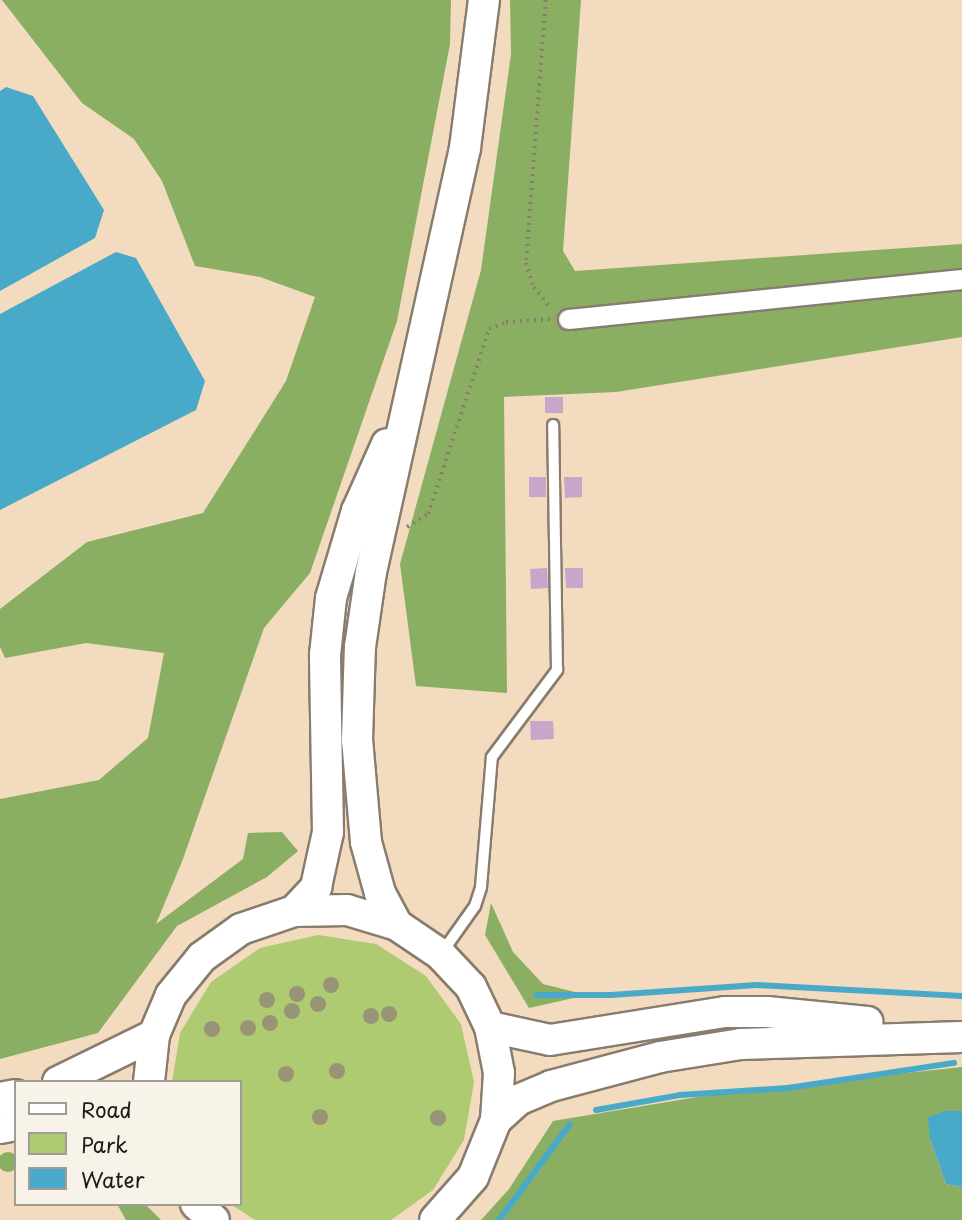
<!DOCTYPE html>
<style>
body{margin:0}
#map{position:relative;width:962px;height:1220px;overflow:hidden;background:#f3dbbf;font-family:"Playpen Sans",sans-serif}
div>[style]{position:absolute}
.green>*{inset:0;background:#aecb71}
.forest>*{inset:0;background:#8aaf63}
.round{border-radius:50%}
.water>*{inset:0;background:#48aac8}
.stream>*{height:6px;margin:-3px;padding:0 3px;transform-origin:3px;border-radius:3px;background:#48aac8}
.building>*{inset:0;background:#c8a6c9}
.path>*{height:3.5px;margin-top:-1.75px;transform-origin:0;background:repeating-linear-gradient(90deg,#887c6e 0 2px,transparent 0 7px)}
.roads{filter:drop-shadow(2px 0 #887c6e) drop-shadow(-2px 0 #887c6e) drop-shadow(0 2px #887c6e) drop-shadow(0 -2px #887c6e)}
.service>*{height:10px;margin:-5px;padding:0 5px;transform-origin:5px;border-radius:5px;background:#fff}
.minor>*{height:19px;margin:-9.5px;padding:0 9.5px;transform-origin:9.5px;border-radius:9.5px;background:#fff}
.primary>*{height:30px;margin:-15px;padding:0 15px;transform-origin:15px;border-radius:15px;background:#fff}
.trees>*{width:16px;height:16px;margin:-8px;border-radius:50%;background:#999476}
span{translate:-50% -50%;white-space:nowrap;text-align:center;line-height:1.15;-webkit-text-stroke:5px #f7f3e8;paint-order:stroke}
.legend{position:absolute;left:14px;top:1080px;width:228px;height:126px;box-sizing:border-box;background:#f7f3e8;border:2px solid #9f9d96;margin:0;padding:9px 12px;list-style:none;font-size:21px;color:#1c1c1c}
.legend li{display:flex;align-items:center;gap:14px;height:35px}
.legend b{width:35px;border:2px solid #9f9d96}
</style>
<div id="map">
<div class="green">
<div style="clip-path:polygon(318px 935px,376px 944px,426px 976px,461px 1024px,474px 1082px,464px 1140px,433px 1190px,391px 1220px,255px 1220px,230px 1204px,240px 1204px,240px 1082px,172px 1082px,180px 1033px,211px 982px,260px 948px)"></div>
</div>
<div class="forest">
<div style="clip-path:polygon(2px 0,451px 0,450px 44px,397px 321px,310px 573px,264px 628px,183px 859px,156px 924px,243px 859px,248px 833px,282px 832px,298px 851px,267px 877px,177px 926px,98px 1033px,0 1059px,0 799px,99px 780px,148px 738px,164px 653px,86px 643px,5px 658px,0 647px,0 609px,87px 542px,203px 513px,286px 381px,315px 297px,260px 277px,195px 266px,162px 181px,134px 139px,82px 103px)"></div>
<div style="clip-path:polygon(510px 0,581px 0,563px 251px,575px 271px,962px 244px,962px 337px,616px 392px,504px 397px,507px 693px,416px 686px,400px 564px,481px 270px,511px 54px)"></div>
<div style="clip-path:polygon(491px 903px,513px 952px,543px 984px,587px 995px,529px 1008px,485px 935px)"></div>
<div style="clip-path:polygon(962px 1067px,962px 1111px,945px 1111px,930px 1139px,946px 1184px,962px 1187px,962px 1220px,481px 1220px,509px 1189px,553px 1121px,727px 1092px)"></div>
<div class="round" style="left:-2px;top:1152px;width:20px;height:20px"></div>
<div style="clip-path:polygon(117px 1204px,145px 1204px,161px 1220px,126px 1220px)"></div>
</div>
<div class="water">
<div style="clip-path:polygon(6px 87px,33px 96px,104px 210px,95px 238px,0 291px,0 91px)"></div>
<div style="clip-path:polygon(116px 252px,136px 258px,205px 381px,196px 410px,0 510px,0 314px)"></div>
<div style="clip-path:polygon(945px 1111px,962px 1111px,962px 1187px,946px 1184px,930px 1139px,928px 1117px)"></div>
</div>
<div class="stream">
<div style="left:537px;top:995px;width:74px"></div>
<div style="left:611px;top:995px;width:146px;rotate:-3.9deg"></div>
<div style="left:757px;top:985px;width:205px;rotate:3.1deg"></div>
<div style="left:596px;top:1110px;width:85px;rotate:-10.1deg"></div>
<div style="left:680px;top:1095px;width:108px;rotate:-3.7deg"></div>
<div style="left:788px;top:1088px;width:168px;rotate:-8.6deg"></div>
<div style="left:499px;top:1220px;width:119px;rotate:-53.5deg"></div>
</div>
<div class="building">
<div style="clip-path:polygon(545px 397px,563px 397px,563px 413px,545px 413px)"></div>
<div style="clip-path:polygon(529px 477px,546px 477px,546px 497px,529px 497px)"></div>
<div style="clip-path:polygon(564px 477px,582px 477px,582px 497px,565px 498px)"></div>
<div style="clip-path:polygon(547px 568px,548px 588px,531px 589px,530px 569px)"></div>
<div style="clip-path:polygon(565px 568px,583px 568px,583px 588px,566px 588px)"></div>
<div style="clip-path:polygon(530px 721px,553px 721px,554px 739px,531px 740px)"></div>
</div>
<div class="path">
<div style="left:546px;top:0;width:264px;rotate:94.3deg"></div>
<div style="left:526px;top:263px;width:25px;rotate:72deg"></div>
<div style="left:534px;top:287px;width:28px;rotate:52deg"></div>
<div style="left:407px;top:527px;width:25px;rotate:-32deg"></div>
<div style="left:428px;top:514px;width:195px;rotate:-71.8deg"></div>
<div style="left:489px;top:329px;width:18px;rotate:-22deg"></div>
<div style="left:506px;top:322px;width:44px;rotate:-3.9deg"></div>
</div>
<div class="roads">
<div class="service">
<div style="left:443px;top:951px;width:55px;rotate:-54.6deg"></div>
<div style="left:475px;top:906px;width:20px;rotate:-72deg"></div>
<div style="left:481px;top:887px;width:130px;rotate:-85.2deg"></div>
<div style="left:492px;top:757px;width:109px;rotate:-53.2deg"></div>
<div style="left:557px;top:670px;width:245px;rotate:-90.9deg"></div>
</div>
<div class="minor">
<div style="left:568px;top:319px;width:396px;rotate:-5.8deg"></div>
</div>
<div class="primary">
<div style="left:294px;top:911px;width:33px;rotate:-47deg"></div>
<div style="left:316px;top:887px;width:56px;rotate:-77.7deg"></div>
<div style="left:328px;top:832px;width:177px;rotate:-91deg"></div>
<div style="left:325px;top:655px;width:57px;rotate:-84deg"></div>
<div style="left:331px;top:598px;width:91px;rotate:-73.4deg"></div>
<div style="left:357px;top:511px;width:73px;rotate:-65.9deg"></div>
<div style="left:397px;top:925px;width:36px;rotate:-118deg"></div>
<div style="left:380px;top:893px;width:53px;rotate:-105.4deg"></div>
<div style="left:366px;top:842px;width:102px;rotate:-95deg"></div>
<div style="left:357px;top:740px;width:93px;rotate:-88.2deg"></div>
<div style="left:360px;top:647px;width:76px;rotate:-81.7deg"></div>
<div style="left:371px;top:572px;width:434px;rotate:-77.5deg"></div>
<div style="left:465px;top:148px;width:149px;rotate:-82.7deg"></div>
<div style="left:490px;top:1027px;width:61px;rotate:12.2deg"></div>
<div style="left:550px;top:1040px;width:177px;rotate:-9.1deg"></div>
<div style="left:725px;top:1012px;width:42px"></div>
<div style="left:767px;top:1012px;width:101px;rotate:5.7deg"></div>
<div style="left:58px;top:1082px;width:107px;rotate:-26.1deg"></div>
<div style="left:149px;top:1082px;width:47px;rotate:-83.9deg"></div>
<div style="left:154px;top:1035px;width:43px;rotate:-67deg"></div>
<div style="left:171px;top:995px;width:49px;rotate:-50.8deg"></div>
<div style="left:202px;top:957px;width:48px;rotate:-35.7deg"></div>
<div style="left:241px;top:929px;width:56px;rotate:-18.8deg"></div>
<div style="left:294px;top:911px;width:53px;rotate:-1.1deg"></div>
<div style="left:347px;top:910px;width:52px;rotate:16.7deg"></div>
<div style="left:397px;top:925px;width:52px;rotate:34deg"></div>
<div style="left:440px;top:954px;width:45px;rotate:46.8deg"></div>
<div style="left:471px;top:987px;width:44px;rotate:64.6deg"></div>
<div style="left:490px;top:1027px;width:47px;rotate:78.9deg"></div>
<div style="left:499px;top:1073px;width:47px;rotate:93.7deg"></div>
<div style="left:496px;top:1120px;width:61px;rotate:112deg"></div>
<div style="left:473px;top:1177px;width:57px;rotate:131.5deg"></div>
<div style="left:0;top:1098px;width:16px;rotate:-11deg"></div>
<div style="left:496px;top:1120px;width:30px;rotate:-42deg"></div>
<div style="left:518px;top:1100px;width:36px;rotate:-23deg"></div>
<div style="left:551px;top:1086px;width:113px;rotate:-14.9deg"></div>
<div style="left:660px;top:1057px;width:82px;rotate:-9.1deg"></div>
<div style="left:741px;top:1044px;width:221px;rotate:-1.8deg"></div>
<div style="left:0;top:1128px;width:16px;rotate:-11deg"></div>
<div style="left:196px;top:1204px;width:24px;rotate:42deg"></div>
</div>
</div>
<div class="trees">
<div style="left:331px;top:985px"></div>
<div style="left:297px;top:994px"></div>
<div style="left:267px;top:1000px"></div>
<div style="left:318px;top:1004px"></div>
<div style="left:292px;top:1011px"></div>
<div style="left:389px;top:1014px"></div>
<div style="left:371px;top:1016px"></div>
<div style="left:270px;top:1023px"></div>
<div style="left:248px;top:1028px"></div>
<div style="left:212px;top:1029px"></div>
<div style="left:337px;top:1071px"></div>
<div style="left:286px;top:1074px"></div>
<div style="left:320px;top:1117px"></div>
<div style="left:438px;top:1118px"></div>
</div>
<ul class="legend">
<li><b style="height:9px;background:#fff"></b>Road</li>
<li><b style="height:19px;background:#aecb71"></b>Park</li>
<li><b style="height:19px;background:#48aac8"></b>Water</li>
</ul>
</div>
